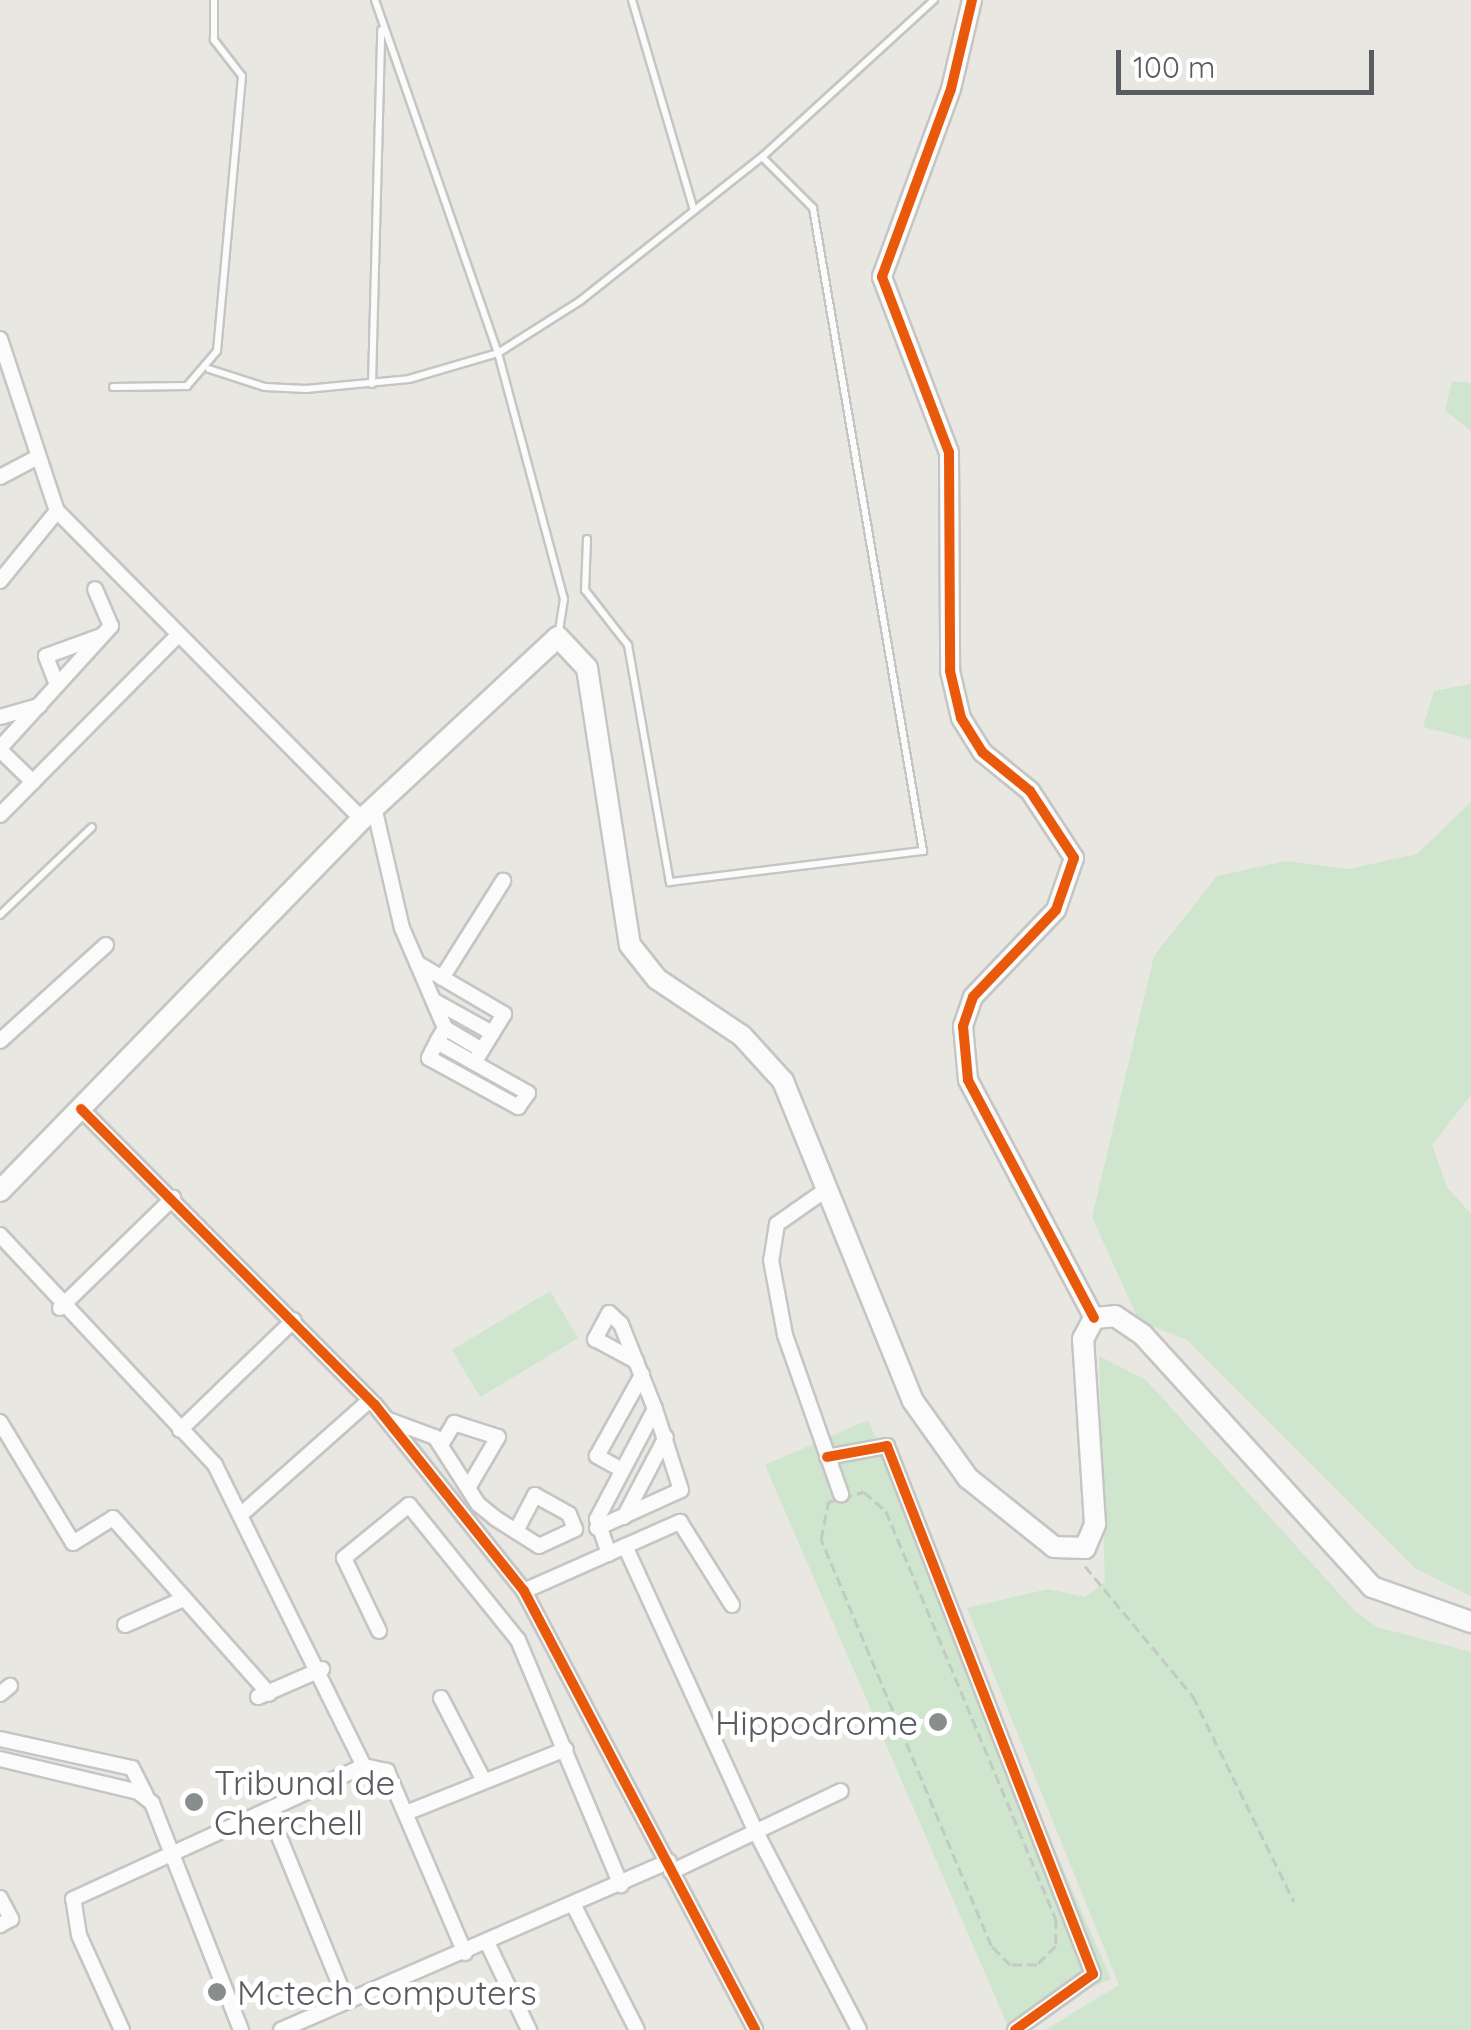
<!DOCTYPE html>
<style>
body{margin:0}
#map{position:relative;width:1471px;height:2030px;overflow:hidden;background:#e8e7e2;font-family:Quicksand,sans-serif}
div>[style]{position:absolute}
.green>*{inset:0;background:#d0e5cd}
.path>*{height:2.5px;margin-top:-1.25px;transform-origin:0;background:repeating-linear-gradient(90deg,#c3c9c5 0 10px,transparent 0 15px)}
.roads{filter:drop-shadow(2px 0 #c5c5c4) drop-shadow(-2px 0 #c5c5c4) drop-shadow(0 2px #c5c5c4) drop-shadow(0 -2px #c5c5c4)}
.service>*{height:6px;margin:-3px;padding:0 3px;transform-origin:3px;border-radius:3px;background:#fcfbfb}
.minor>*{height:14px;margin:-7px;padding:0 7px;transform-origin:7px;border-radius:7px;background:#fcfbfb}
.tertiary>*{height:18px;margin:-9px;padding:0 9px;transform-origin:9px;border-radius:9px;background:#fcfbfb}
.secondary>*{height:20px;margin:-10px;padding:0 10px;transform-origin:10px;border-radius:10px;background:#fcfbfb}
.cycleway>*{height:10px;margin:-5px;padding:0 5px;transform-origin:5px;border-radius:5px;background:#e8590c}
.dots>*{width:28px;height:28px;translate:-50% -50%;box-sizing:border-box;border:5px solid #fff;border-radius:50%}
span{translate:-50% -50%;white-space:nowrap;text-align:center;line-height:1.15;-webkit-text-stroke:10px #fff;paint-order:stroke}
.poi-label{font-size:35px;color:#585c60}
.right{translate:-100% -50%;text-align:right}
.left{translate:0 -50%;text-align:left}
.scale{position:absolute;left:1116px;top:50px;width:258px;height:45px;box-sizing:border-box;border:5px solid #585c60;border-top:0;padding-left:12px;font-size:30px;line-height:35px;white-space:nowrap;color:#585c60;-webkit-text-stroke:8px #fff;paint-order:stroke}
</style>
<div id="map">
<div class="green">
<div style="clip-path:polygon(1452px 381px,1471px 383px,1471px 431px,1445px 410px)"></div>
<div style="clip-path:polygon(1471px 684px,1471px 739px,1423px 727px,1434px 691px)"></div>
<div style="clip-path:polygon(1471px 802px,1471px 1095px,1432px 1145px,1447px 1187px,1471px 1214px,1471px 1596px,1415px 1568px,1187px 1340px,1139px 1321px,1092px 1217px,1154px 956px,1217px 876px,1286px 861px,1349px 869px,1417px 854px)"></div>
<div style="clip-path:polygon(550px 1291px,578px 1338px,480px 1397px,452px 1350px)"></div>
<div style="clip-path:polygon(1099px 1356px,1146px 1380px,1355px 1611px,1377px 1627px,1471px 1652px,1471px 2030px,1045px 2030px,1119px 1985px,967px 1608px,1048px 1589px,1085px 1597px,1105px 1582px)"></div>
<div style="clip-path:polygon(868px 1420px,1111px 1979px,1007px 2024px,765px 1465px)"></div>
</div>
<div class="path">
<div style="left:864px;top:1492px;width:29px;rotate:41deg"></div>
<div style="left:886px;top:1511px;width:442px;rotate:67.4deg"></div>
<div style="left:1056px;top:1919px;width:27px;rotate:90deg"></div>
<div style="left:1056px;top:1946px;width:27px;rotate:135deg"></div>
<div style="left:1037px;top:1965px;width:27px;rotate:180deg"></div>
<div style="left:1010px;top:1965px;width:27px;rotate:-135deg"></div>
<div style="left:991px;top:1946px;width:441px;rotate:-112.7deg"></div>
<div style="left:821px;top:1539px;width:38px;rotate:-79deg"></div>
<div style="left:828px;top:1502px;width:37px;rotate:-16deg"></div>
<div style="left:1085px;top:1566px;width:169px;rotate:50.3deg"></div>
<div style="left:1193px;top:1696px;width:229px;rotate:63.8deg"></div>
</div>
<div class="roads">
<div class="service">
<div style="left:375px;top:0;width:374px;rotate:70.8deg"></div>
<div style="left:498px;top:353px;width:255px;rotate:75deg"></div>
<div style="left:564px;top:599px;width:37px;rotate:99deg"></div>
<div style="left:632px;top:0;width:219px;rotate:73.6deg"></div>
<div style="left:209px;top:369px;width:59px;rotate:17.8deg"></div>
<div style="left:265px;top:387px;width:41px;rotate:2.8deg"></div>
<div style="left:306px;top:389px;width:103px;rotate:-5.5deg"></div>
<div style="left:409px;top:379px;width:93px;rotate:-16.3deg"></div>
<div style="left:498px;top:353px;width:97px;rotate:-32.4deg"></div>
<div style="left:580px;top:301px;width:232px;rotate:-38.4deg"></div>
<div style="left:762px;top:157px;width:233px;rotate:-42.4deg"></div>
<div style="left:372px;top:384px;width:354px;rotate:-88.5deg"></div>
<div style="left:113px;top:387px;width:74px;rotate:-0.8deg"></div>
<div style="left:187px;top:386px;width:46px;rotate:-49.4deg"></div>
<div style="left:217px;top:351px;width:276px;rotate:-84.8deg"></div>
<div style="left:242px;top:76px;width:46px;rotate:-127.9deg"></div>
<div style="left:214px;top:40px;width:40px;rotate:-90deg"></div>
<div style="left:587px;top:539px;width:51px;rotate:92.2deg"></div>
<div style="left:585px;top:590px;width:70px;rotate:52deg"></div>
<div style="left:628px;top:645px;width:241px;rotate:80deg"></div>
<div style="left:670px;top:882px;width:255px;rotate:-7deg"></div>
<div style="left:923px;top:851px;width:652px;rotate:-99.71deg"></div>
<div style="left:813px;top:208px;width:72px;rotate:-135deg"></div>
<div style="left:0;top:915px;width:127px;rotate:-43.7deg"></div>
</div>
<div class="minor">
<div style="left:0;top:339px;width:181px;rotate:71.7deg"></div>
<div style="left:57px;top:511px;width:433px;rotate:45.3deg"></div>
<div style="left:0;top:477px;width:41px;rotate:-27.8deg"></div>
<div style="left:0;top:581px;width:90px;rotate:-50.8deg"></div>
<div style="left:57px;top:685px;width:31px;rotate:-111deg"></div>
<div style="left:46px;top:656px;width:59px;rotate:-20deg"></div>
<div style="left:0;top:717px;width:41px;rotate:-15.8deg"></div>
<div style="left:0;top:748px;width:165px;rotate:-47.7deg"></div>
<div style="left:111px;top:626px;width:40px;rotate:-113.4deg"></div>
<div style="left:0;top:750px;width:46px;rotate:44.1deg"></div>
<div style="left:374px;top:807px;width:124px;rotate:77deg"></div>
<div style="left:402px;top:928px;width:109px;rotate:66.7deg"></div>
<div style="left:445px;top:1028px;width:16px;rotate:120deg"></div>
<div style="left:437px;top:1042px;width:18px;rotate:117deg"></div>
<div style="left:429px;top:1058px;width:102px;rotate:28.8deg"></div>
<div style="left:518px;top:1107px;width:17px;rotate:-54deg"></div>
<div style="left:528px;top:1093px;width:104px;rotate:-150.7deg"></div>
<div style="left:0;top:815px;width:252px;rotate:-45.3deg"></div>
<div style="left:417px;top:963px;width:101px;rotate:30.4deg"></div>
<div style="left:504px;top:1014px;width:57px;rotate:121.5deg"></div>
<div style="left:442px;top:978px;width:115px;rotate:-57.8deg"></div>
<div style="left:433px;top:1000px;width:68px;rotate:29.2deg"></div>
<div style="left:445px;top:1028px;width:43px;rotate:30.7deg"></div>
<div style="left:0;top:1041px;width:143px;rotate:-42.2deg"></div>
<div style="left:81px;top:1109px;width:417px;rotate:45.2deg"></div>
<div style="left:375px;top:1405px;width:238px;rotate:51.3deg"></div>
<div style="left:524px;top:1591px;width:496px;rotate:62.2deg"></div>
<div style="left:827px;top:1189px;width:61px;rotate:145deg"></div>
<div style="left:777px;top:1224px;width:36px;rotate:99deg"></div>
<div style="left:771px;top:1260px;width:76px;rotate:79.4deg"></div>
<div style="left:785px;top:1335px;width:169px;rotate:70.6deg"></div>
<div style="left:0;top:1235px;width:315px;rotate:46.9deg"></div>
<div style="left:215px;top:1465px;width:336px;rotate:63.7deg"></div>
<div style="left:60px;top:1308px;width:158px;rotate:-44.2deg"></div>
<div style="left:386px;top:1419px;width:52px;rotate:20.2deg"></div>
<div style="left:435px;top:1437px;width:80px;rotate:57.3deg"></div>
<div style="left:478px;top:1504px;width:22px;rotate:39deg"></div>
<div style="left:495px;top:1518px;width:52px;rotate:32.5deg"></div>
<div style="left:539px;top:1546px;width:40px;rotate:-25deg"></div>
<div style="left:575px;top:1529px;width:16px;rotate:-112deg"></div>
<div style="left:569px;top:1514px;width:39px;rotate:-151deg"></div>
<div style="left:535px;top:1495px;width:41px;rotate:117.8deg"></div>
<div style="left:0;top:1422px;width:141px;rotate:58.9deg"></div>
<div style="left:73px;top:1543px;width:47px;rotate:-32deg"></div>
<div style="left:113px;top:1518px;width:235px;rotate:48.4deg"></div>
<div style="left:180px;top:1430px;width:158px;rotate:-44deg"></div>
<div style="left:441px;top:1445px;width:26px;rotate:-59deg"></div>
<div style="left:454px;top:1423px;width:46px;rotate:17.7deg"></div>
<div style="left:498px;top:1437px;width:59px;rotate:120.5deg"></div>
<div style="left:827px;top:1457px;width:61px;rotate:-10.4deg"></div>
<div style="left:887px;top:1446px;width:567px;rotate:68.69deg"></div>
<div style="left:1093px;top:1974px;width:96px;rotate:144.3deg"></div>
<div style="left:622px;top:1470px;width:29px;rotate:-151deg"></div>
<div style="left:597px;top:1456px;width:93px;rotate:-60.9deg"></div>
<div style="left:245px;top:1511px;width:167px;rotate:-41.6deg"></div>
<div style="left:624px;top:1517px;width:90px;rotate:-62.3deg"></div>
<div style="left:597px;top:1528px;width:92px;rotate:-24.3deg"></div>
<div style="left:681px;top:1490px;width:85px;rotate:-107.8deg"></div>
<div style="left:625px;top:1546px;width:315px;rotate:65.4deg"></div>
<div style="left:756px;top:1832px;width:223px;rotate:62.5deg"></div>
<div style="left:609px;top:1554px;width:37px;rotate:-109deg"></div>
<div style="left:597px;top:1519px;width:124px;rotate:-62.2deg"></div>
<div style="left:655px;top:1409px;width:92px;rotate:-111.8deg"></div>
<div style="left:621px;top:1324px;width:16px;rotate:-137deg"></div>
<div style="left:609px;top:1313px;width:30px;rotate:118deg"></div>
<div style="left:595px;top:1339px;width:47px;rotate:28.2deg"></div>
<div style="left:524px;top:1591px;width:171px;rotate:-23.9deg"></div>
<div style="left:680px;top:1522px;width:98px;rotate:57.9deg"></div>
<div style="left:125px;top:1625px;width:59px;rotate:-24deg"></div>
<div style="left:379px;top:1631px;width:81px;rotate:-115.6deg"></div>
<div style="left:344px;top:1558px;width:84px;rotate:-39.2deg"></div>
<div style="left:409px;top:1505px;width:174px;rotate:51.1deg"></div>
<div style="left:518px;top:1640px;width:266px;rotate:67.2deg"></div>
<div style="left:0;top:1694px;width:13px;rotate:-39deg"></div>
<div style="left:258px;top:1697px;width:70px;rotate:-23.6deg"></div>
<div style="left:441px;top:1698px;width:93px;rotate:62.6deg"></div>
<div style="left:0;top:1739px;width:135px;rotate:12.4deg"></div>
<div style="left:132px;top:1768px;width:31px;rotate:63deg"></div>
<div style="left:0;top:1759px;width:142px;rotate:13.4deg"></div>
<div style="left:138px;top:1792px;width:18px;rotate:38deg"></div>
<div style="left:152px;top:1803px;width:244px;rotate:68.6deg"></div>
<div style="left:269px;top:1812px;width:205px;rotate:67.7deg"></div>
<div style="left:406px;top:1813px;width:172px;rotate:-21.8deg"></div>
<div style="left:671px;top:1872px;width:188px;rotate:-25.5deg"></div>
<div style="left:0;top:1898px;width:24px;rotate:62deg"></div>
<div style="left:11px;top:1919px;width:13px;rotate:151deg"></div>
<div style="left:573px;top:1904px;width:141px;rotate:63.1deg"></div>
<div style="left:487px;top:1942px;width:98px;rotate:64.5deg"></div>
<div style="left:122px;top:2030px;width:104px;rotate:-114.4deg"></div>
<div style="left:79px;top:1935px;width:36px;rotate:-99deg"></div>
<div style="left:73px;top:1899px;width:320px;rotate:-24.6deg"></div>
<div style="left:364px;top:1766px;width:24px;rotate:12deg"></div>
<div style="left:387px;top:1771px;width:198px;rotate:66.8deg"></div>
<div style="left:281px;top:2030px;width:423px;rotate:-23.5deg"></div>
</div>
<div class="tertiary">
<div style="left:972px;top:0;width:91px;rotate:103.3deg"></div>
<div style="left:951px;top:89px;width:200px;rotate:110.2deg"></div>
<div style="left:882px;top:277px;width:187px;rotate:69.1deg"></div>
<div style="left:949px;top:452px;width:219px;rotate:89.7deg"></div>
<div style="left:950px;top:671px;width:48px;rotate:76.8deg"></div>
<div style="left:961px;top:718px;width:40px;rotate:58deg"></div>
<div style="left:982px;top:752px;width:62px;rotate:39.1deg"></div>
<div style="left:1030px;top:791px;width:80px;rotate:56.7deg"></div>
<div style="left:1074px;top:858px;width:55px;rotate:109.1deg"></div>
<div style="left:1056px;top:910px;width:120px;rotate:133.7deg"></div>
<div style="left:973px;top:997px;width:31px;rotate:109deg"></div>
<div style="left:963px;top:1026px;width:54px;rotate:84.7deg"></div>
<div style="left:968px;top:1080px;width:269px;rotate:62.1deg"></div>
</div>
<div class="secondary">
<div style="left:0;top:1191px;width:519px;rotate:-45.78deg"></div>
<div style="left:362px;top:819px;width:267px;rotate:-42.9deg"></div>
<div style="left:558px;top:637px;width:42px;rotate:46.9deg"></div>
<div style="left:587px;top:668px;width:280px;rotate:81.2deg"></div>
<div style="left:630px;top:945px;width:43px;rotate:51.5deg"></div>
<div style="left:657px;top:979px;width:102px;rotate:33.8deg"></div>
<div style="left:742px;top:1036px;width:61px;rotate:47.7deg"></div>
<div style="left:783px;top:1081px;width:345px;rotate:67.9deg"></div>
<div style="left:913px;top:1401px;width:95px;rotate:54.5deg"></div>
<div style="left:968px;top:1478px;width:110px;rotate:38.7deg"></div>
<div style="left:1054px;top:1547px;width:31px;rotate:2deg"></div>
<div style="left:1085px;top:1548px;width:26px;rotate:-67deg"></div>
<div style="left:1095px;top:1524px;width:185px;rotate:-93.7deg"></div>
<div style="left:1083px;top:1339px;width:24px;rotate:-62deg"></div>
<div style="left:1094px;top:1318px;width:21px;rotate:-5deg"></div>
<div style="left:1115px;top:1316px;width:32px;rotate:34deg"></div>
<div style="left:1142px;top:1334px;width:342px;rotate:47.7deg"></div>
<div style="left:1372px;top:1587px;width:105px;rotate:19.5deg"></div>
</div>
</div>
<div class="cycleway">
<div style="left:972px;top:0;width:91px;rotate:103.3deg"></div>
<div style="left:951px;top:89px;width:200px;rotate:110.2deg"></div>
<div style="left:882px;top:277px;width:187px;rotate:69.1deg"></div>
<div style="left:949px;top:452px;width:219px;rotate:89.7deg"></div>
<div style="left:950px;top:671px;width:48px;rotate:76.8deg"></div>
<div style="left:961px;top:718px;width:40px;rotate:58deg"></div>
<div style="left:982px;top:752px;width:62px;rotate:39.1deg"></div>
<div style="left:1030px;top:791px;width:80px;rotate:56.7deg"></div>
<div style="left:1074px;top:858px;width:55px;rotate:109.1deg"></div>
<div style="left:1056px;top:910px;width:120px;rotate:133.7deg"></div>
<div style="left:973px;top:997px;width:31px;rotate:109deg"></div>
<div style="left:963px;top:1026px;width:54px;rotate:84.7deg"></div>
<div style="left:968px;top:1080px;width:269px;rotate:62.1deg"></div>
<div style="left:81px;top:1109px;width:417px;rotate:45.2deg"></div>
<div style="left:375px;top:1405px;width:238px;rotate:51.3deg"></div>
<div style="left:524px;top:1591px;width:496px;rotate:62.2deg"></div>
<div style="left:827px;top:1457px;width:61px;rotate:-10.4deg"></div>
<div style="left:887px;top:1446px;width:567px;rotate:68.69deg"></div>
<div style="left:1093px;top:1974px;width:96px;rotate:144.3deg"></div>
</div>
<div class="dots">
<div style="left:938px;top:1722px;background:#8a8d8e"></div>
<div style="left:194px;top:1802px;background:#8a8d8e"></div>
<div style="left:217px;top:1992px;background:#8a8d8e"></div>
</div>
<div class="poi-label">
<span class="right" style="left:918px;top:1722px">Hippodrome</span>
<span class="left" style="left:214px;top:1802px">Tribunal de<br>Cherchell</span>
<span class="left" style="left:237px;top:1992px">Mctech computers</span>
</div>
<div class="scale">100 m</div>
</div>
